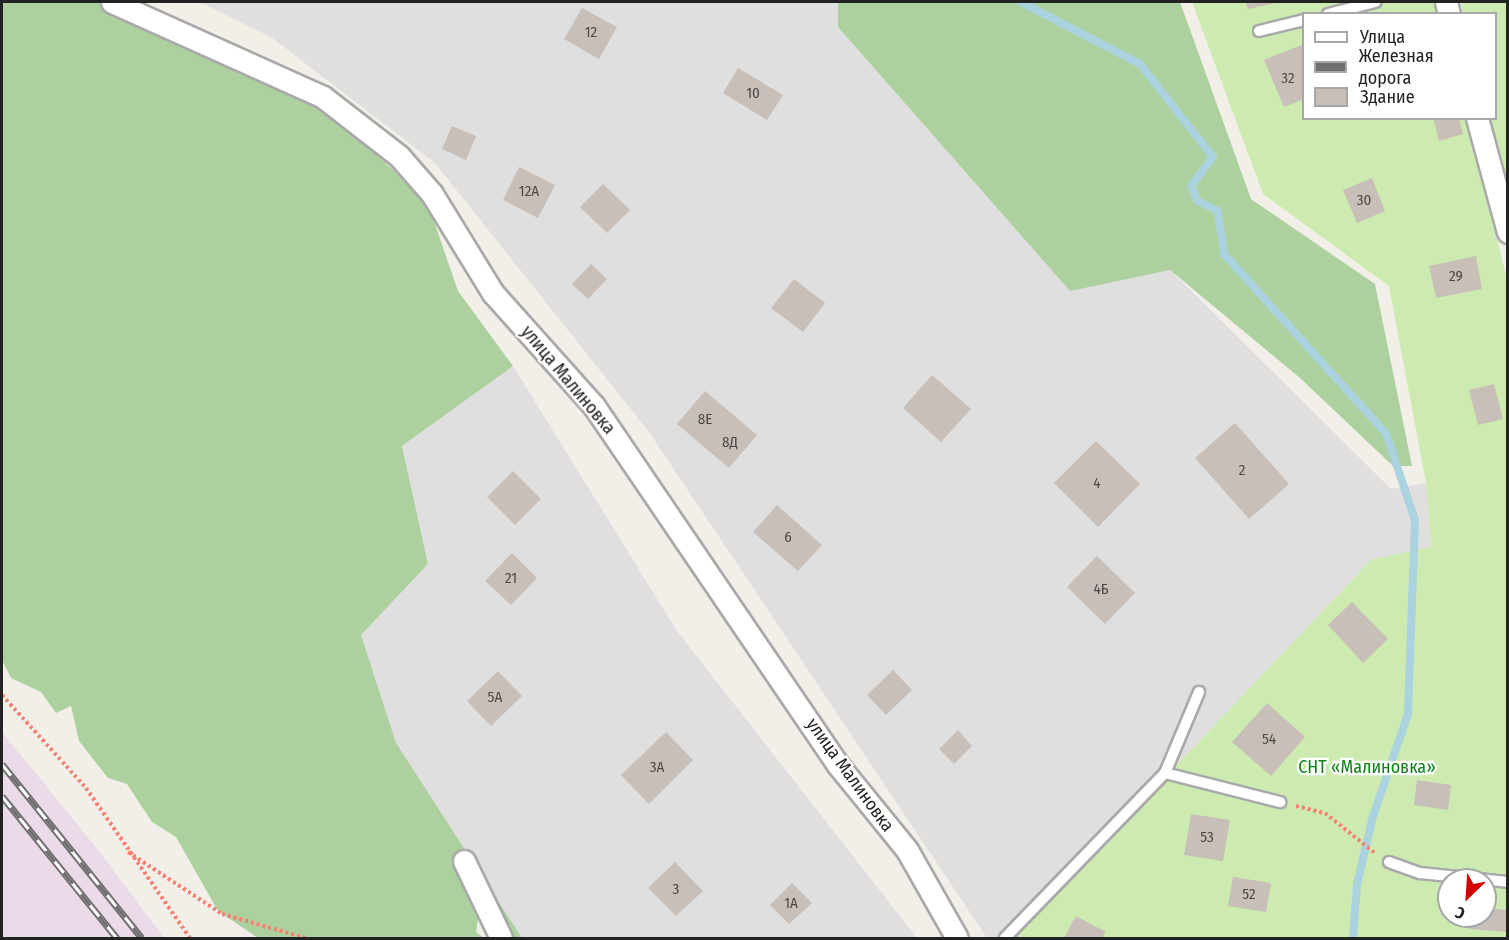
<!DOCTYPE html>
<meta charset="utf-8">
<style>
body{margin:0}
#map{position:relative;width:1509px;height:940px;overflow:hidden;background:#f2efe9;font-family:"Fira Sans Condensed",sans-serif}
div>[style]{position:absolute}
.residential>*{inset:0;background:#e0dfdf}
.industrial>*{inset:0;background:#ebdbe8}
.grass>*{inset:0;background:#cdebb0}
.forest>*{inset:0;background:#add19e}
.stream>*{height:8px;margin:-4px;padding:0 4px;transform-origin:4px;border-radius:4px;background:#aad3df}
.building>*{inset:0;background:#c7bfb8}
.path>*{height:4px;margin-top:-2px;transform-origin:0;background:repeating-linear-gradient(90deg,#fa8072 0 3px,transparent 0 6px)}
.roads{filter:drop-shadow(2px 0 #a9a9a9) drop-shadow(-2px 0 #a9a9a9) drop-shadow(0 2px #a9a9a9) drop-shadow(0 -2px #a9a9a9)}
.lane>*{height:10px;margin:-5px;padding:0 5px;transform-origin:5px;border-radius:5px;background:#fff}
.street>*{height:21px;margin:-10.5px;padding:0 10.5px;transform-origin:10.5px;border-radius:10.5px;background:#fff}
.rail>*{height:7px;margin-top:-3.5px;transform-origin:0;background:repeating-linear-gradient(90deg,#fff 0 14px,#707070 0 28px);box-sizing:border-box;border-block:2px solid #707070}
span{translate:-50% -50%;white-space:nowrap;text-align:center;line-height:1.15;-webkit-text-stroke:4.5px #fff;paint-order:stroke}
.number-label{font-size:15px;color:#4b4948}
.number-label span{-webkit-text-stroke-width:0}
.street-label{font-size:18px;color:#222}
.park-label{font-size:18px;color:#0c8416}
.frame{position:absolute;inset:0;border:3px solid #222;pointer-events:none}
.legend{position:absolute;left:1302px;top:12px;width:195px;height:108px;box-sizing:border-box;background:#fff;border:2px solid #a7a7a7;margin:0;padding:8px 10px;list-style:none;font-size:18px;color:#222}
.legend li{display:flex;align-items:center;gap:12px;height:30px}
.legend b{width:30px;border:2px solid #a7a7a7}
.north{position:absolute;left:1437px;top:868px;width:60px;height:60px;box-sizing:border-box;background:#fff;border:2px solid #a7a7a7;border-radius:50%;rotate:205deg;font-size:16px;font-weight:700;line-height:24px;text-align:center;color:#222}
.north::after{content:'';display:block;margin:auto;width:21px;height:27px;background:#d40000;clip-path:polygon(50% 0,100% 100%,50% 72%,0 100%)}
</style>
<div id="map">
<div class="residential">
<div style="clip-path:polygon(199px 2px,838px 2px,838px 27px,1070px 290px,1170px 270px,1391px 489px,1426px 483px,1431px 547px,1372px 559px,1013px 938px,987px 938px,649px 432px,435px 163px,271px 37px)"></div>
<div style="clip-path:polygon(513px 366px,677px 631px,917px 938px,522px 938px,395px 743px,361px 635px,428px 564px,402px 446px)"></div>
</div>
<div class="industrial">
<div style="clip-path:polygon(2px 732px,95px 846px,164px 938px,2px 938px)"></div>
</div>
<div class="grass">
<div style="clip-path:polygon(evenodd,1192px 2px,1437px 2px,1440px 13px,1304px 14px,1304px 118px,1467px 119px,1508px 283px,1507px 938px,1013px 938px,1372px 559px,1431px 547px,1426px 483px,1389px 286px,1263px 194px,1192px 2px,1449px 880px,1485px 880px,1485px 916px,1449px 916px,1449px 880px)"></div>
<div style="clip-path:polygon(1467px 2px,1507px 2px,1507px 192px,1489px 119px,1496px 118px,1496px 14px,1463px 13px,1461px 4px)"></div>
</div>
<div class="forest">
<div style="clip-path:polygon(2px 2px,131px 2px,169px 40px,197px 45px,224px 64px,248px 67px,332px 114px,427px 201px,458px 291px,513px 366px,402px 446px,428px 564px,361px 635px,396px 743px,522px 938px,510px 938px,497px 903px,483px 886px,476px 932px,484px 938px,258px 938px,218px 911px,176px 837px,152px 822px,127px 784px,108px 778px,79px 741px,71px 706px,56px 713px,41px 692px,11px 678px,2px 660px)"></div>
<div style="clip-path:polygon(838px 2px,1180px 2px,1251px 199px,1375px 284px,1412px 466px,1393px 466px,1300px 378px,1170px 270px,1070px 291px,838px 27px)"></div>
</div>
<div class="stream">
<div style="left:1021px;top:2px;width:134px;rotate:27.5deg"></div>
<div style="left:1140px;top:64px;width:118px;rotate:51.9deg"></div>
<div style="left:1213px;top:157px;width:36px;rotate:127deg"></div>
<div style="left:1191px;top:186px;width:17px;rotate:65deg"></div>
<div style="left:1198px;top:201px;width:22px;rotate:27deg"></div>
<div style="left:1218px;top:211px;width:43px;rotate:82.1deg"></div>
<div style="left:1224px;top:254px;width:241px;rotate:47.9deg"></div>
<div style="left:1386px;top:433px;width:92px;rotate:71.6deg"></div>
<div style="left:1415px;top:520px;width:194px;rotate:92.1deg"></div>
<div style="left:1408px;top:714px;width:108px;rotate:108.9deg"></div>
<div style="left:1373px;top:816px;width:70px;rotate:103.2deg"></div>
<div style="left:1357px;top:884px;width:54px;rotate:94.2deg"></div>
</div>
<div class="building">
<div style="clip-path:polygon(1246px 2px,1274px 2px,1275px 3px,1248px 9px)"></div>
<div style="clip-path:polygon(582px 8px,617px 27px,599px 59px,564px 39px)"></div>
<div style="clip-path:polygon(1304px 44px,1304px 99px,1284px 107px,1264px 60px)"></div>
<div style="clip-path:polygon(738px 68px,783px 95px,767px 120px,723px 93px)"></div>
<div style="clip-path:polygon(1433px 118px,1459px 118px,1463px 134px,1439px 141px)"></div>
<div style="clip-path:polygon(452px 126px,476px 136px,466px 160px,442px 149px)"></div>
<div style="clip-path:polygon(519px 167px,555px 185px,538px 218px,503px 200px)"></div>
<div style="clip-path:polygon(1372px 178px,1385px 211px,1357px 223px,1343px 190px)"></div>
<div style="clip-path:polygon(603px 184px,630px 210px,607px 233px,580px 207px)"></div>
<div style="clip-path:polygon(1476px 256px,1482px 289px,1436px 298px,1429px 266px)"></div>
<div style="clip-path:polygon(591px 264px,607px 279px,588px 299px,572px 284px)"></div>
<div style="clip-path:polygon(794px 279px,825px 303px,803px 332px,771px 308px)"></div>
<div style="clip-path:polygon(932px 375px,971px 409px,941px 442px,903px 408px)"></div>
<div style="clip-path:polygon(1494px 384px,1503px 419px,1478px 425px,1469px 390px)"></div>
<div style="clip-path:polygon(705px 391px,757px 435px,729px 468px,677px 424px)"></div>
<div style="clip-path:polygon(1235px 423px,1289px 484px,1249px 519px,1195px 458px)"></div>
<div style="clip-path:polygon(1096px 441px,1140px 484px,1098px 527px,1054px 483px)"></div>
<div style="clip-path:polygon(513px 471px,541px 499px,515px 525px,487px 497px)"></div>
<div style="clip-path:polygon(777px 505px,822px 545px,798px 571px,753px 532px)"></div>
<div style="clip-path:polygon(512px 553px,537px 578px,511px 605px,485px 581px)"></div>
<div style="clip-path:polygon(1097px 556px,1135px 593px,1105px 624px,1067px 587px)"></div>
<div style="clip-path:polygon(1352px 602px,1388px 639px,1363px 663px,1328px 625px)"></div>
<div style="clip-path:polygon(893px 670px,912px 690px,886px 715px,867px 695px)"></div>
<div style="clip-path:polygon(498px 671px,522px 696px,491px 726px,467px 701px)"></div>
<div style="clip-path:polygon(1267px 703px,1305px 737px,1271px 776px,1232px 742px)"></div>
<div style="clip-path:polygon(958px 730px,972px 746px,954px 764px,939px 749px)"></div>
<div style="clip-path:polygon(666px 732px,693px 760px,649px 804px,621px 775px)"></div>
<div style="clip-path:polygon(1417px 780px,1451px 785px,1448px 810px,1414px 805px)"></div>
<div style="clip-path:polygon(1191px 814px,1230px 820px,1223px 861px,1184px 855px)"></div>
<div style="clip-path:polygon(675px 862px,703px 891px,676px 916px,648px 888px)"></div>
<div style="clip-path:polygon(1233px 877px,1271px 883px,1266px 912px,1228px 906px)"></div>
<div style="clip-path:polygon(792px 883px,812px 903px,789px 924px,770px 905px)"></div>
<div style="clip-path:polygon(1485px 908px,1508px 910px,1506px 932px,1469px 929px,1471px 916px,1485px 916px)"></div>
<div style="clip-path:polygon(1076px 916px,1106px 932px,1102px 938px,1064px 938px)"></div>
</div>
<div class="path">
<div style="left:2px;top:695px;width:125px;rotate:47.9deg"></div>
<div style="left:86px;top:788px;width:183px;rotate:55.3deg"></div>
<div style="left:1296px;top:806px;width:30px;rotate:14deg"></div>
<div style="left:1325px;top:813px;width:64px;rotate:38.7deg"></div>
<div style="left:128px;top:852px;width:113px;rotate:33.4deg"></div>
<div style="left:222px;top:914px;width:87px;rotate:15.9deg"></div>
</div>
<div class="roads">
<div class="lane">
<div style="left:1328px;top:14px;width:49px;rotate:-14.3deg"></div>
<div style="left:1259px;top:31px;width:46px;rotate:-13.7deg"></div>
<div style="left:1165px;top:773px;width:88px;rotate:-67.2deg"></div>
<div style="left:1389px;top:862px;width:33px;rotate:20deg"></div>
<div style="left:1420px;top:873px;width:88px;rotate:5.8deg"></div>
<div style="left:1005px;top:938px;width:230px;rotate:-45.9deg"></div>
<div style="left:1165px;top:773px;width:119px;rotate:14.2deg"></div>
</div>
<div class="street">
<div style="left:112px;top:2px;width:231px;rotate:24.2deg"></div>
<div style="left:323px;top:97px;width:96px;rotate:37.8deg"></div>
<div style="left:399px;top:156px;width:50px;rotate:49deg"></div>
<div style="left:432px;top:194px;width:116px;rotate:58.4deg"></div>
<div style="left:493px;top:293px;width:152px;rotate:48.2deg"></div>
<div style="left:594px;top:406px;width:434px;rotate:55.8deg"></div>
<div style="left:838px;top:765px;width:109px;rotate:50.9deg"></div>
<div style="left:907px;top:850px;width:101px;rotate:60.4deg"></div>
<div style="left:1446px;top:2px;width:12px;rotate:76deg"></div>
<div style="left:1477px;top:118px;width:118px;rotate:74.8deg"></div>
<div style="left:464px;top:861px;width:85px;rotate:64.3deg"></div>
</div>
</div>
<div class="rail">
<div style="left:2px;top:764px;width:223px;rotate:51.2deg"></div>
<div style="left:2px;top:796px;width:183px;rotate:51deg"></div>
</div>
<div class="number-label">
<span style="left:591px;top:33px">12</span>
<span style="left:1288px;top:79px">32</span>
<span style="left:753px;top:94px">10</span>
<span style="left:529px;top:192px">12А</span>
<span style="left:1364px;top:201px">30</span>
<span style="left:1456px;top:277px">29</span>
<span style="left:705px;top:420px">8Е</span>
<span style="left:730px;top:443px">8Д</span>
<span style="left:1242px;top:471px">2</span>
<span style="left:1097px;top:484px">4</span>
<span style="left:788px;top:538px">6</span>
<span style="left:511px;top:579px">21</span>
<span style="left:1101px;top:590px">4Б</span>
<span style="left:495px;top:698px">5А</span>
<span style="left:1269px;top:740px">54</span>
<span style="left:657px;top:768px">3А</span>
<span style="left:1207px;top:838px">53</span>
<span style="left:676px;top:890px">3</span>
<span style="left:1249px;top:895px">52</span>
<span style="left:791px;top:904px">1А</span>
</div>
<div class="street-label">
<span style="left:568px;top:380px;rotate:50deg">улица Малиновка</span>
<span style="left:850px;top:775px;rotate:54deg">улица Малиновка</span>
</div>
<div class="park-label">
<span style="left:1367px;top:767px">СНТ «Малиновка»</span>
</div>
<div class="frame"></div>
<ul class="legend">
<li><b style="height:8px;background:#fff"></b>Улица</li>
<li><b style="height:8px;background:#707070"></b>Железная дорога</li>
<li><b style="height:16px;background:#c7bfb8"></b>Здание</li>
</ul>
<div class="north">С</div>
</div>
